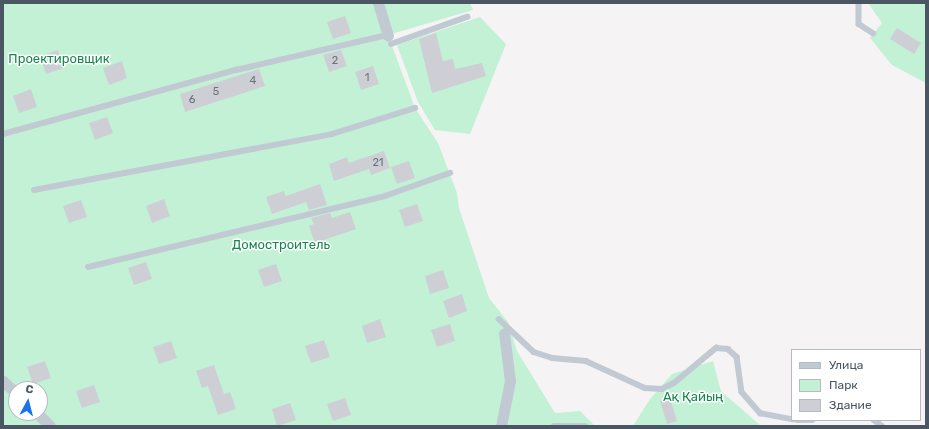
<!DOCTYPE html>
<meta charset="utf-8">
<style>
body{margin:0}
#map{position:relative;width:929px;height:429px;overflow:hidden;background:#f5f3f3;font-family:Rubik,sans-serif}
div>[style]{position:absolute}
.green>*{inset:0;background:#c3f1d5}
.building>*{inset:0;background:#cdcfd5}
.service>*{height:5.5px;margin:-2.75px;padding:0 2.75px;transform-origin:2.75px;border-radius:2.75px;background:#c1cad2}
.minor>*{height:11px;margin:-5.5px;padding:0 5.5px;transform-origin:5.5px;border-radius:5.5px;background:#c1cad2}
span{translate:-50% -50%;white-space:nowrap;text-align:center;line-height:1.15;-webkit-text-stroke:3px #fff;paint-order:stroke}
.number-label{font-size:11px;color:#6b747e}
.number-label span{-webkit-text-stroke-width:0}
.park-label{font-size:13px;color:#17864f}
.frame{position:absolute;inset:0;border:4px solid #4a5661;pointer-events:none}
.legend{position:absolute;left:791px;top:349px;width:130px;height:72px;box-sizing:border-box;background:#fff;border:1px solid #b7bbc0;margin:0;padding:5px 7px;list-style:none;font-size:12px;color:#4a5661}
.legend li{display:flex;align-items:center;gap:8px;height:20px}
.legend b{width:20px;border:1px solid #b7bbc0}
.north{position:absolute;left:8px;top:381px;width:40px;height:40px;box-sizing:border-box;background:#fff;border:1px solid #b7bbc0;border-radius:50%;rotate:7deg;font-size:11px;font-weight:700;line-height:16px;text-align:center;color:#4a5661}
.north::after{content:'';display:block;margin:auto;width:14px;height:18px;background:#1a73e8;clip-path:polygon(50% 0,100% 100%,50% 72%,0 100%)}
</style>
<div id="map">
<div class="green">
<div style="clip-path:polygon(evenodd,3px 3px,470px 3px,473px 10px,388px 35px,415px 108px,438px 143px,457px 193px,459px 208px,489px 298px,508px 322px,517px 351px,555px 413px,580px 411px,595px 426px,3px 426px,3px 3px,16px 389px,40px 389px,40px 413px,16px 413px,16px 389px)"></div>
<div style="clip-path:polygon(868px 3px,926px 3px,926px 83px,892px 65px,870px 38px,882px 23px)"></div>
<div style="clip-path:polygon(480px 17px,506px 44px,470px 134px,435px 130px,418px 102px,397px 45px)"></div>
<div style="clip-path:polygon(713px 361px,721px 391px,761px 426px,633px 426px,650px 399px,672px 374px)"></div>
</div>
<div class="building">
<div style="clip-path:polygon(345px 16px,351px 33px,333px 39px,327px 22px)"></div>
<div style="clip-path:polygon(897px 28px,921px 43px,914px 54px,890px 39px)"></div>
<div style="clip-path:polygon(436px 33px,443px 61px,453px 59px,455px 69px,482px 63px,486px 76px,432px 93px,419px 39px)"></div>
<div style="clip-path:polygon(58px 50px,64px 68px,46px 74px,40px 56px)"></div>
<div style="clip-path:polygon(341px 50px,347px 66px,329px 72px,323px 55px)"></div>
<div style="clip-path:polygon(122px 61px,127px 78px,109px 85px,103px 68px)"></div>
<div style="clip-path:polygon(373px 66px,379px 84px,361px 90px,355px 72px)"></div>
<div style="clip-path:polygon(259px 69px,265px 86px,185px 112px,180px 94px)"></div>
<div style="clip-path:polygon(31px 89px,37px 107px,19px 113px,13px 96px)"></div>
<div style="clip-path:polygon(107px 117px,113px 133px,95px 140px,89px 123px)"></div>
<div style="clip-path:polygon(384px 151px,390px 168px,371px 175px,369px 169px,334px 181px,329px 164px,347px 157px,349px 163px)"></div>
<div style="clip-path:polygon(409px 161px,415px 178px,397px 184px,391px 167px)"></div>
<div style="clip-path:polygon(320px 184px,327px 205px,309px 210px,306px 202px,272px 214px,266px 197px,284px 191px,286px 196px)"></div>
<div style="clip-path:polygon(164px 199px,170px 216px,152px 223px,146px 206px)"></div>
<div style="clip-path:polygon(81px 200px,87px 217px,69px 223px,63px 206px)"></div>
<div style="clip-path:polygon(417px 204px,423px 221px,405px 227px,399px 210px)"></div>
<div style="clip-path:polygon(350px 212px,356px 229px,315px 243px,309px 226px,314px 224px,311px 218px,330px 213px,332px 218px)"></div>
<div style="clip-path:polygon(146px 262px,152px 279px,134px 285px,128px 268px)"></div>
<div style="clip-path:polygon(276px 264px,282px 281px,264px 287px,258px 270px)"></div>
<div style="clip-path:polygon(443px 270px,449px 288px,430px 294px,425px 276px)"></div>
<div style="clip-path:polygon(462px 294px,467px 311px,449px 318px,443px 301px)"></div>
<div style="clip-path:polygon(380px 319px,386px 337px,367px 343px,362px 326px)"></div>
<div style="clip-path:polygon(450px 324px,455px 341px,437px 347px,431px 330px)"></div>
<div style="clip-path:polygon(324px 340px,330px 357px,311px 363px,305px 346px)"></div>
<div style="clip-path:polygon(171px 341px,177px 358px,159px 364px,153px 347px)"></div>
<div style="clip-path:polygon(45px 361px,51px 378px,33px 384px,27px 367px)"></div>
<div style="clip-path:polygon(214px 365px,224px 394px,230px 392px,236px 409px,218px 415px,208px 386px,202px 388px,196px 371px)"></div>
<div style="clip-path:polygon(94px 385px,100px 402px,82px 408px,76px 391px)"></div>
<div style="clip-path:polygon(345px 398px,351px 415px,333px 421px,327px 404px)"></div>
<div style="clip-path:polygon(670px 398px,677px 421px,667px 424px,660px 401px)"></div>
<div style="clip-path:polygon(290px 403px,296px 420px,277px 426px,272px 409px)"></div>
</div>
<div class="service">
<div style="left:859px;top:3px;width:21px;rotate:90deg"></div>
<div style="left:859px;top:24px;width:17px;rotate:33deg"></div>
<div style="left:391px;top:44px;width:81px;rotate:-19.6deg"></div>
<div style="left:3px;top:134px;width:242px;rotate:-15.4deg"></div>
<div style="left:236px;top:70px;width:156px;rotate:-13deg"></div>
<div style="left:34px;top:190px;width:303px;rotate:-10.6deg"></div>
<div style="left:332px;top:134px;width:87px;rotate:-17.4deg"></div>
<div style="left:88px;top:267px;width:305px;rotate:-13.4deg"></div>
<div style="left:385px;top:196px;width:69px;rotate:-19.5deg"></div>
<div style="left:499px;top:319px;width:48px;rotate:43.3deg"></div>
<div style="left:534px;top:352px;width:19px;rotate:18deg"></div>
<div style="left:552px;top:358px;width:34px;rotate:5deg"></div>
<div style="left:586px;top:361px;width:65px;rotate:24.6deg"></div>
<div style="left:645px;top:388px;width:17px;rotate:3deg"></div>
<div style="left:662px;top:389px;width:13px;rotate:-27deg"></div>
<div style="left:674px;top:383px;width:55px;rotate:-39.8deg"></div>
<div style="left:716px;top:348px;width:12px;rotate:5deg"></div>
<div style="left:728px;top:349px;width:12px;rotate:42deg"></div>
<div style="left:737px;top:357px;width:35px;rotate:82deg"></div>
<div style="left:742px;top:392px;width:28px;rotate:49deg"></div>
<div style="left:760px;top:413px;width:33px;rotate:11deg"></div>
<div style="left:797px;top:420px;width:15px"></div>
<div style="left:874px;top:420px;width:10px;rotate:37deg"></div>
<div style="left:554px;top:426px;width:31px"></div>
</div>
<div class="minor">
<div style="left:378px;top:3px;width:34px;rotate:73deg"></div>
<div style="left:3px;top:381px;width:18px;rotate:43deg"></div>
<div style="left:37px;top:413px;width:18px;rotate:45deg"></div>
<div style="left:501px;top:426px;width:46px;rotate:-78.7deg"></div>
<div style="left:510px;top:381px;width:48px;rotate:-97.1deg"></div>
</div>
<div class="number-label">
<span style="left:335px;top:61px">2</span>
<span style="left:367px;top:78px">1</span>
<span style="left:253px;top:81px">4</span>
<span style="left:216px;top:92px">5</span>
<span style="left:192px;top:100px">6</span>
<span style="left:378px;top:163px">21</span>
</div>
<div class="park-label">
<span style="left:59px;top:59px">Проектировщик</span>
<span style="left:281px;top:245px">Домостроитель</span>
<span style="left:693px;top:397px">Ақ Қайың</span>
</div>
<div class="frame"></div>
<ul class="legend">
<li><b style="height:5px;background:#c1cad2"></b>Улица</li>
<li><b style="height:11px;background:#c3f1d5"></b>Парк</li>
<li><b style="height:11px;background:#cdcfd5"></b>Здание</li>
</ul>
<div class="north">С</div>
</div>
